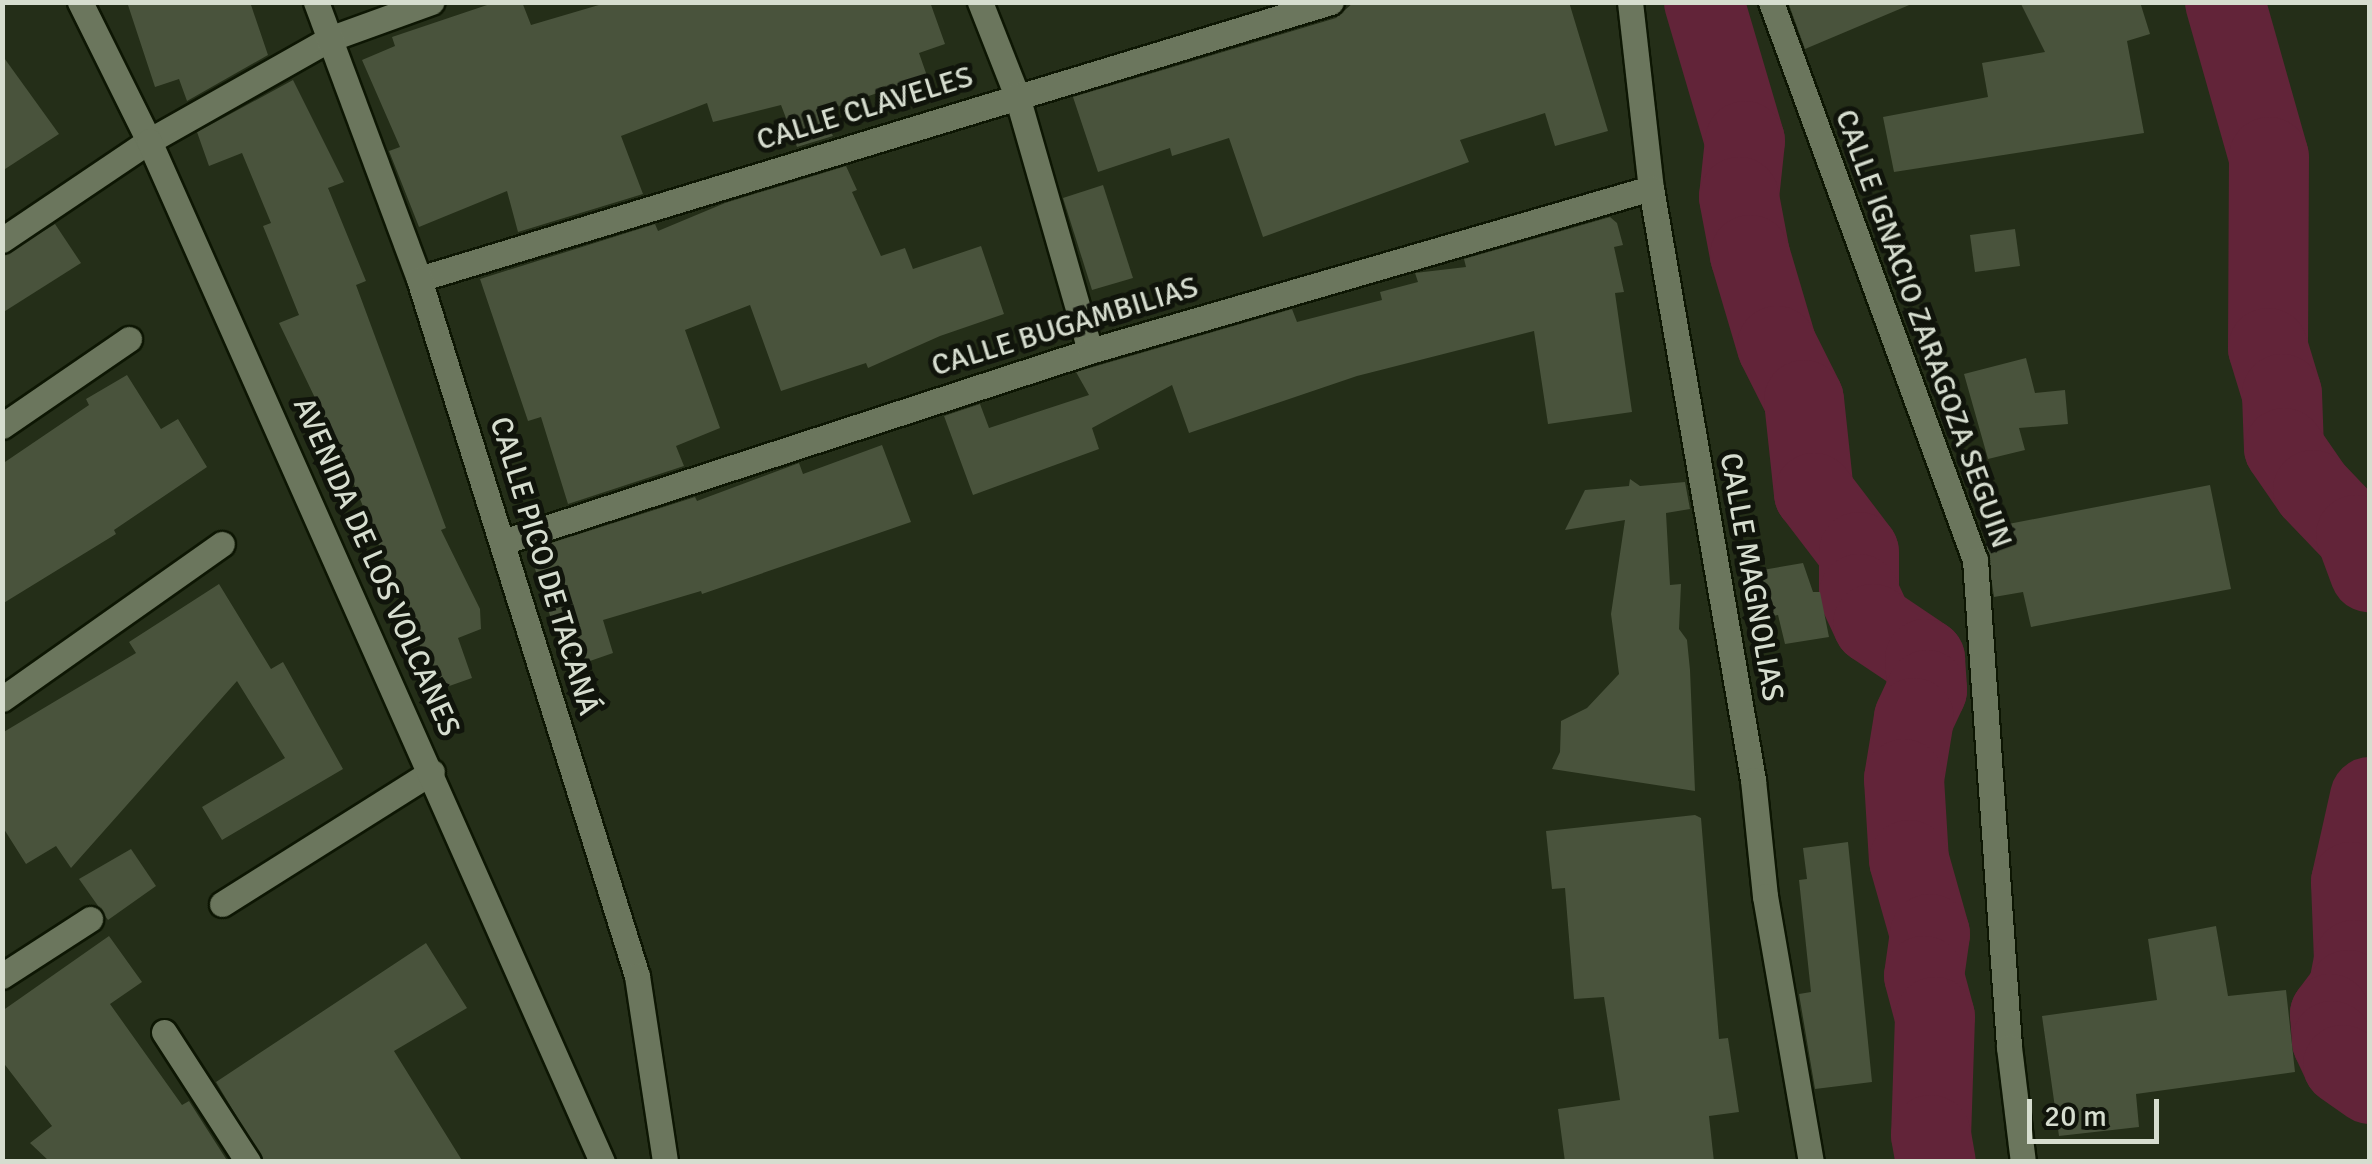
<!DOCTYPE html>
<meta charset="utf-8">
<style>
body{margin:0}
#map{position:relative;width:2372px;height:1164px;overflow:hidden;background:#242e18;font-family:Signika,sans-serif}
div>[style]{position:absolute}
.river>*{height:80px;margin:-40px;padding:0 40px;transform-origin:40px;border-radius:40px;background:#622439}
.building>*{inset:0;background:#49533c}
.roads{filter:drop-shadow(2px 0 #0d1603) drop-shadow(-2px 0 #0d1603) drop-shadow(0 2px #0d1603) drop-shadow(0 -2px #0d1603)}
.minor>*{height:25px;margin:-12.5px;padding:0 12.5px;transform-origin:12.5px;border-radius:12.5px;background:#6b765d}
.tertiary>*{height:25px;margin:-12.5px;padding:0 12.5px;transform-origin:12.5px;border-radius:12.5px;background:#6b765d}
span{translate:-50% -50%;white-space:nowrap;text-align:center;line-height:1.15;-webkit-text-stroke:10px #10140b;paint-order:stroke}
.street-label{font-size:30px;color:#d6ddcf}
.frame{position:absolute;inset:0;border:5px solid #d6ddcf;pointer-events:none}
.scale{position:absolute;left:2027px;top:1099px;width:132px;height:45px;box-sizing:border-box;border:5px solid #d6ddcf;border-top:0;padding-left:12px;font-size:30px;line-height:35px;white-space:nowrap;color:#d6ddcf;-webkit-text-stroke:8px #10140b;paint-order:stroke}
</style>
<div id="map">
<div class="river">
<div style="left:1704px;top:2px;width:145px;rotate:73.6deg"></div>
<div style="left:1745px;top:141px;width:56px;rotate:96.1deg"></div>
<div style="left:1739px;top:197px;width:59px;rotate:79.3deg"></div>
<div style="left:1750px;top:255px;width:95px;rotate:73.5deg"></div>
<div style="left:1777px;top:346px;width:60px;rotate:63.4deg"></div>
<div style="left:1804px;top:400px;width:94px;rotate:83.9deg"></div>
<div style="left:1814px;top:493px;width:74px;rotate:52.7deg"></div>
<div style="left:1859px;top:552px;width:42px;rotate:90deg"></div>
<div style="left:1859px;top:594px;width:33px;rotate:65deg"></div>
<div style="left:1873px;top:624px;width:63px;rotate:33.9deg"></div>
<div style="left:1925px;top:659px;width:31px;rotate:86deg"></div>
<div style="left:1927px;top:690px;width:31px;rotate:115deg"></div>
<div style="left:1914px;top:718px;width:62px;rotate:99.3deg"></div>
<div style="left:1904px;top:779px;width:81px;rotate:86.5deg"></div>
<div style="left:1909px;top:860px;width:77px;rotate:74.2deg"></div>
<div style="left:1930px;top:934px;width:42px;rotate:98.1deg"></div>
<div style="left:1924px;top:976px;width:42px;rotate:75deg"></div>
<div style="left:1935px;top:1017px;width:118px;rotate:91.9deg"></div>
<div style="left:1931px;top:1135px;width:27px;rotate:80deg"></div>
<div style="left:2225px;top:2px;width:161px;rotate:74.2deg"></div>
<div style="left:2269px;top:157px;width:191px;rotate:90.3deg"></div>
<div style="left:2268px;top:348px;width:48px;rotate:73.1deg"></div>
<div style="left:2282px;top:394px;width:54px;rotate:87.9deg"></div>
<div style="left:2284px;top:448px;width:51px;rotate:55.4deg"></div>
<div style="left:2313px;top:490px;width:62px;rotate:46.3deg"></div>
<div style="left:2356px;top:535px;width:40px;rotate:69.8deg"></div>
<div style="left:2370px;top:797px;width:87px;rotate:102.6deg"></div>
<div style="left:2351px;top:882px;width:78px;rotate:87.8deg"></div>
<div style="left:2354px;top:960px;width:31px;rotate:101deg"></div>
<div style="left:2348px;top:990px;width:30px;rotate:127deg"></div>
<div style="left:2330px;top:1014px;width:27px;rotate:86deg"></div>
<div style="left:2332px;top:1041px;width:26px;rotate:65deg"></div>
<div style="left:2343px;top:1065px;width:33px;rotate:35deg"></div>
</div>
<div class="building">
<div style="clip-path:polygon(127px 2px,250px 2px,268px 55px,187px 101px,179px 79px,155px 87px)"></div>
<div style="clip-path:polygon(496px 2px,522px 2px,531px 25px,609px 2px,930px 2px,945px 44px,919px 53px,927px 76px,822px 112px,833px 136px,797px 147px,781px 105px,713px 122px,707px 103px,621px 136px,643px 194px,518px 232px,507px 191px,419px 227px,389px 151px,400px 147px,362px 60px,395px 46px,392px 37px)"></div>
<div style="clip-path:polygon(1354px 2px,1569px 2px,1608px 131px,1555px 146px,1545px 113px,1460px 140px,1469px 162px,1263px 237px,1229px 138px,1172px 156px,1170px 148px,1098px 172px,1073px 97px,1336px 18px)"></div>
<div style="clip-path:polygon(1788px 2px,1914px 2px,1914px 3px,1805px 49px)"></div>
<div style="clip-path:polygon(2020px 2px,2140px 2px,2150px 34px,2127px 41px,2144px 133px,1894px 172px,1883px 117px,1988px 97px,1982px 63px,2045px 52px)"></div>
<div style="clip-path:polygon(2px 55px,59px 134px,2px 171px)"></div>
<div style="clip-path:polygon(293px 80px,344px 182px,328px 188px,366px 281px,356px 285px,446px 528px,441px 530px,480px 609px,481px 629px,458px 638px,472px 678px,438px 690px,340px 450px,279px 323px,299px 315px,263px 226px,271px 223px,242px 153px,209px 166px,197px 132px)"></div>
<div style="clip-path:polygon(846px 166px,857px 190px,852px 192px,881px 256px,905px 248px,913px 269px,981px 246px,1004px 314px,940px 336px,868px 368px,866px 363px,781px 391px,750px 305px,685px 330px,720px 428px,676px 446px,684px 466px,568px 504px,541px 417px,528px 421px,480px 279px,655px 224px,658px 231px,725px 203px)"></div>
<div style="clip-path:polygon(1103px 185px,1133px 278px,1092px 290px,1063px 198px)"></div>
<div style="clip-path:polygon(1610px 217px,1617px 223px,1623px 245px,1614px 247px,1624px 292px,1615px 293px,1632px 412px,1548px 424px,1534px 331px,1357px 376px,1189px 433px,1172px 385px,1092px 428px,1099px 449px,973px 495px,944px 416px,980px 404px,989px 428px,1089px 395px,1076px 372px,1292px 309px,1297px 322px,1382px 300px,1380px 292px,1418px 282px,1415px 273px,1466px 267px,1464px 259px)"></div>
<div style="clip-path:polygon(55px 224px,81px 263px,2px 313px,2px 256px)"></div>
<div style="clip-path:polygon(2015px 229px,2020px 266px,1975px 272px,1970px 235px)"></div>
<div style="clip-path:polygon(2026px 358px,2035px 393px,2065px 390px,2068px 424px,2019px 428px,2025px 450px,1988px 459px,1964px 374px)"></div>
<div style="clip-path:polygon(127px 375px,161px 429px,178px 419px,207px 467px,114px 530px,116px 534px,2px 604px,2px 464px,89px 405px,86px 399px)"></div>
<div style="clip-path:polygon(882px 445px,911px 522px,702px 594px,701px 591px,603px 620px,613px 653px,567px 669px,529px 550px,695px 497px,697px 501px,799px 463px,803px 474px)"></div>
<div style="clip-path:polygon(1630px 479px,1640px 486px,1685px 482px,1690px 509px,1666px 513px,1670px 585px,1681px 584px,1679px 629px,1687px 640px,1690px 670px,1695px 791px,1552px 769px,1560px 752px,1561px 721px,1587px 708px,1619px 674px,1611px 614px,1625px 520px,1565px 530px,1585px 490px,1629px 486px)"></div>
<div style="clip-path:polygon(2210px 485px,2231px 589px,2031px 627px,2023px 592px,1994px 597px,1986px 544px,1993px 527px)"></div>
<div style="clip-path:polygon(1803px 563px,1813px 592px,1820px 592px,1829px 637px,1785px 644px,1778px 615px,1768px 617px,1757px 571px)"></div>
<div style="clip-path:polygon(219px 584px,271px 669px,283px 662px,343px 769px,222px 840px,202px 807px,285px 758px,237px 681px,71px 868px,56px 846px,26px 864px,2px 826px,2px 733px,136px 653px,129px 642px)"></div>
<div style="clip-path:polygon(1695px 815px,1701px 818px,1719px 1039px,1728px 1038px,1739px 1112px,1709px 1116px,1714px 1162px,1565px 1162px,1558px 1109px,1620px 1100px,1604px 997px,1574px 999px,1565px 888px,1552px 889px,1546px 831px)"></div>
<div style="clip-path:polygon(1848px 842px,1872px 1082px,1815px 1089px,1799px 994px,1811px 992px,1799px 880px,1807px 879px,1803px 848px)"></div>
<div style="clip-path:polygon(131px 849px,156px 886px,108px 920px,79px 879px)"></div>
<div style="clip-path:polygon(2216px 926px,2228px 996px,2286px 990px,2295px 1072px,2136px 1094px,2139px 1127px,2059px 1136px,2042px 1016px,2157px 1000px,2148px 939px)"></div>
<div style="clip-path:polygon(109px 936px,142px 982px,110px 1004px,182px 1105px,189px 1101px,228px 1162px,50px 1162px,30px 1143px,52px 1126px,2px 1061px,2px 1011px)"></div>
<div style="clip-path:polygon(426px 943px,467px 1008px,394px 1051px,463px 1162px,264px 1162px,216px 1082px)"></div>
</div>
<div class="roads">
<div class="minor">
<div style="left:980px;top:2px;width:101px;rotate:68.5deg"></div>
<div style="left:1017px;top:96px;width:265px;rotate:74deg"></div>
<div style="left:1630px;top:2px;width:187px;rotate:83.6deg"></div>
<div style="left:1651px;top:188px;width:601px;rotate:80.22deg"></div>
<div style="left:1753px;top:780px;width:117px;rotate:84.1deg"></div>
<div style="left:1765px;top:896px;width:270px;rotate:80.2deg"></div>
<div style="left:1771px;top:2px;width:594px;rotate:69.92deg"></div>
<div style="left:1975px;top:560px;width:488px;rotate:86deg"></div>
<div style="left:2009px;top:1047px;width:116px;rotate:83.1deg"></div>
<div style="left:2px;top:240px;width:177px;rotate:-34deg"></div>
<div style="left:149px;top:141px;width:207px;rotate:-29.5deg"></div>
<div style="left:329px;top:39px;width:109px;rotate:-19.9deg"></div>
<div style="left:419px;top:279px;width:953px;rotate:-16.9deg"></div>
<div style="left:2px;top:426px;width:154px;rotate:-34.4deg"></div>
<div style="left:503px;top:542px;width:617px;rotate:-18.02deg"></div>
<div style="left:1090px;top:351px;width:584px;rotate:-16.2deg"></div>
<div style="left:2px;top:699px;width:269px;rotate:-35.2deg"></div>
<div style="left:222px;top:904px;width:248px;rotate:-32.2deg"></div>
<div style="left:2px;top:976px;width:105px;rotate:-32.9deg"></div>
<div style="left:164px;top:1032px;width:155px;rotate:57.1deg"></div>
</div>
<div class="tertiary">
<div style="left:80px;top:2px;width:155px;rotate:63.6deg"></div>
<div style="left:149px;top:141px;width:1117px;rotate:66.07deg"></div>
<div style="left:316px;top:2px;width:296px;rotate:69.6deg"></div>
<div style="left:419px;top:279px;width:730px;rotate:72.63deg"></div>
<div style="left:637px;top:976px;width:188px;rotate:81.4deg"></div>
</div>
</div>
<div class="street-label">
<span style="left:865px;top:109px;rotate:-17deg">CALLE CLAVELES</span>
<span style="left:1065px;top:327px;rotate:-17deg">CALLE BUGAMBILIAS</span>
<span style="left:1923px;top:329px;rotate:70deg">CALLE IGNACIO ZARAGOZA SEGUIN</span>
<span style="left:544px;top:566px;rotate:73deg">CALLE PICO DE TACANÁ</span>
<span style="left:376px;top:567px;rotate:66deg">AVENIDA DE LOS VOLCANES</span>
<span style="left:1751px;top:577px;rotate:80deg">CALLE MAGNOLIAS</span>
</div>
<div class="frame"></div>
<div class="scale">20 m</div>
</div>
